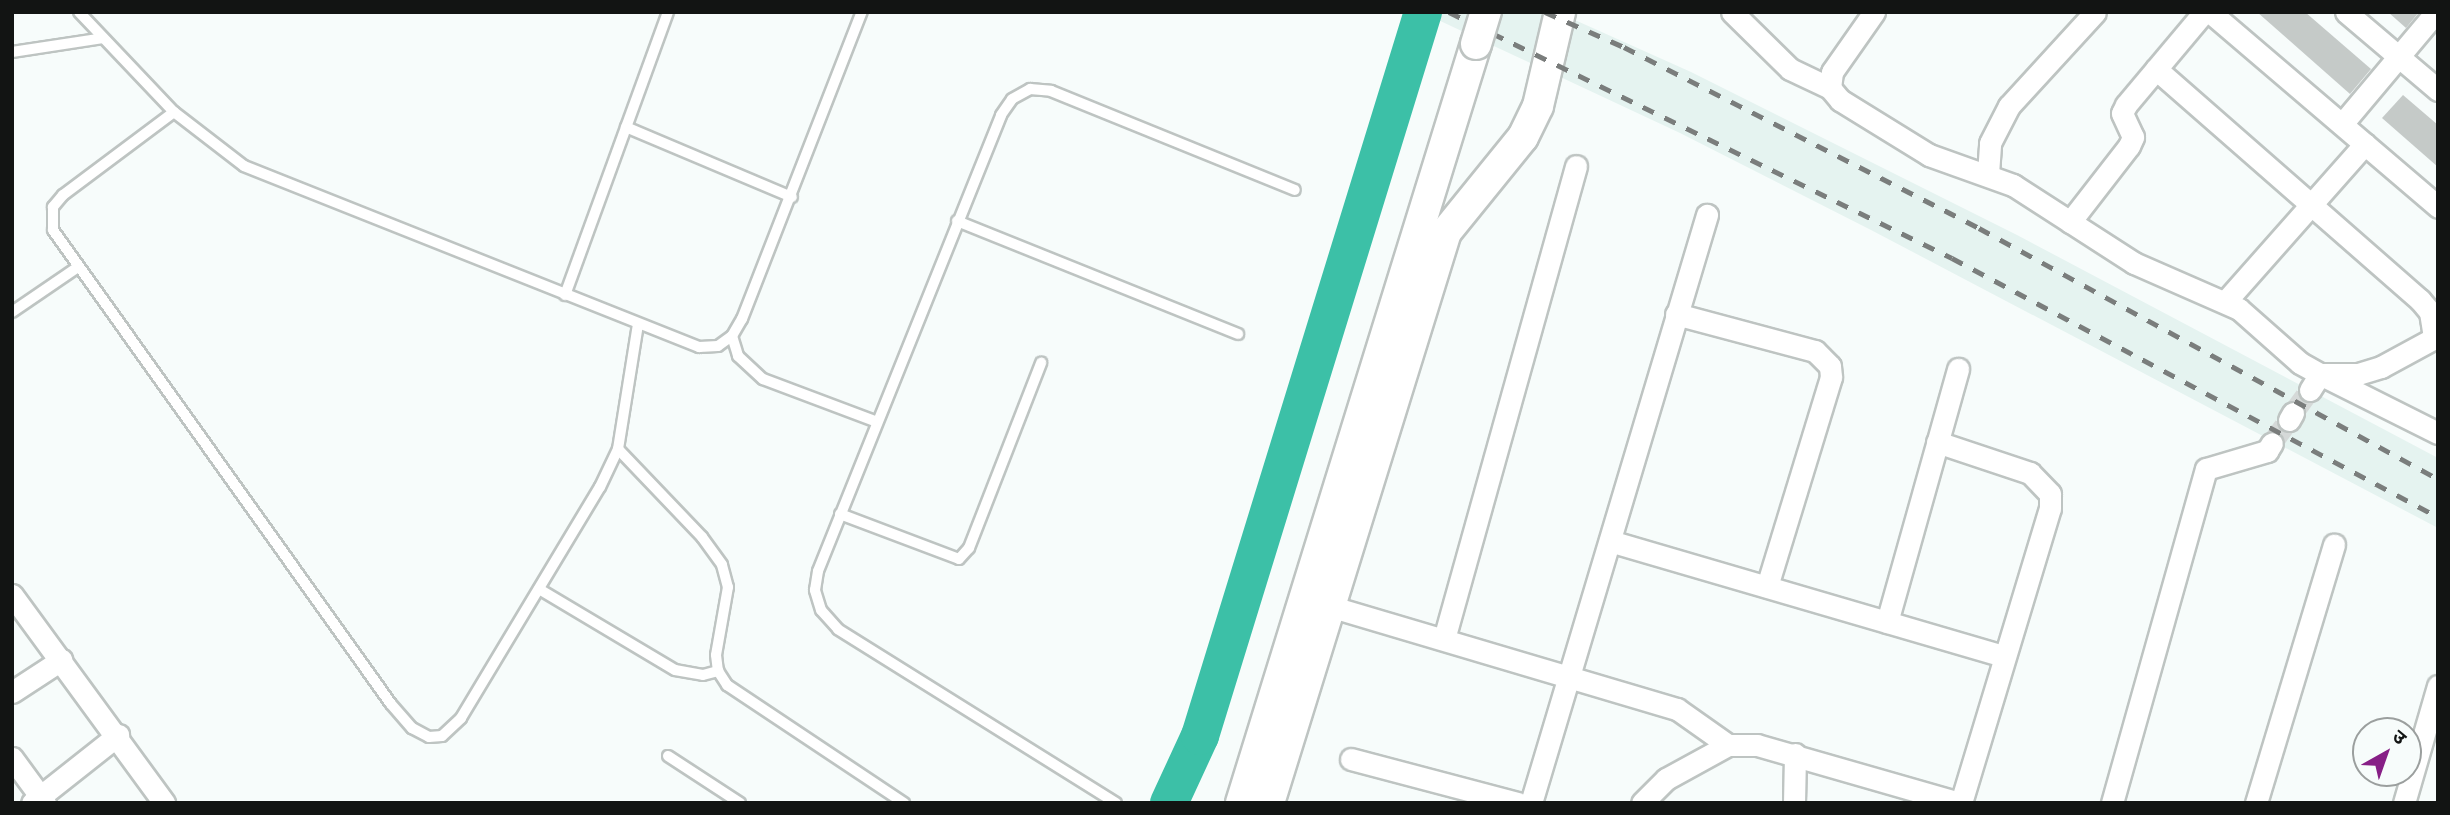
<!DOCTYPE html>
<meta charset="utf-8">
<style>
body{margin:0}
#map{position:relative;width:2450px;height:815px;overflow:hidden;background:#f7fcfb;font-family:Inter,"Noto Sans Devanagari",sans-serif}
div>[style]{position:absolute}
.built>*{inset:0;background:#e5f3f0}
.river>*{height:38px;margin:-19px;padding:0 19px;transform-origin:19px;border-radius:19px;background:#3cc0a7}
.building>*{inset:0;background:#c5cac8}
.street-tunnel>*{height:21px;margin-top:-10.5px;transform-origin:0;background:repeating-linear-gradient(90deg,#d5d9d8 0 21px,transparent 0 31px)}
.roads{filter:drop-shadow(2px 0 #bec4c2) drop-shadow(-2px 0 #bec4c2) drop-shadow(0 2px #bec4c2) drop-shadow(0 -2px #bec4c2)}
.lane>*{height:10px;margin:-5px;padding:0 5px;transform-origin:5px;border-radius:5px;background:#fff}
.street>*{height:21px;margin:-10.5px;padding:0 10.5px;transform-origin:10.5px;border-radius:10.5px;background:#fff}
.secondary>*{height:30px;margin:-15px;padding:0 15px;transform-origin:15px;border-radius:15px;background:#fff}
.rail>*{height:5px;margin-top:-2.5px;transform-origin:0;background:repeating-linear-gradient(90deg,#7a7d7c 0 12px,transparent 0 24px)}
.bridges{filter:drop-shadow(2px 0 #bec4c2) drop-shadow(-2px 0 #bec4c2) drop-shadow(0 2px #bec4c2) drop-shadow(0 -2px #bec4c2)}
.secondary-bridge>*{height:30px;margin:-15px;padding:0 15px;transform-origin:15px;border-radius:15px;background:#fff}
span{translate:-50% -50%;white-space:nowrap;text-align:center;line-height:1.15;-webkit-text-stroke:5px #f7fcfb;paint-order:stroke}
.frame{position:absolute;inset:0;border:14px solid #121413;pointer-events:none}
.north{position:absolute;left:2352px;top:717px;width:70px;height:70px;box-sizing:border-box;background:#f7fcfb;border:2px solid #9b9f9e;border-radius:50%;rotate:40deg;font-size:19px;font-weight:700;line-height:28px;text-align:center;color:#121413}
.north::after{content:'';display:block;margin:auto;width:24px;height:32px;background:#871f86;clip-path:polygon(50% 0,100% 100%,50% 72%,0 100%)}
</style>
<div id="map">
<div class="built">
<div style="clip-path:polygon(1439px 12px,1557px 12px,1691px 72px,2017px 235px,2438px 458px,2438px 528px,1871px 230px,1680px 133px,1436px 19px)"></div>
</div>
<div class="river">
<div style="left:1169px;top:803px;width:74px;rotate:-65.2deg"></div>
<div style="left:1200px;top:736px;width:758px;rotate:-72.88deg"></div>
</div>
<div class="building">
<div style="clip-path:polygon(2257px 12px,2305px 12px,2371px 69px,2350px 94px)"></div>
<div style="clip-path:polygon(2388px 12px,2419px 12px,2406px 28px)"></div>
<div style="clip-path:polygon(2403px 95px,2438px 125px,2438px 167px,2382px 118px)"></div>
</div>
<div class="street-tunnel">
<div style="left:2293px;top:413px;width:29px;rotate:-54deg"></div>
<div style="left:2272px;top:443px;width:29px;rotate:-54deg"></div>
</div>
<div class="roads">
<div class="lane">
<div style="left:79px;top:12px;width:138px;rotate:46.5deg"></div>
<div style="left:174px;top:112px;width:88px;rotate:37.6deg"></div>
<div style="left:244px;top:166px;width:490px;rotate:21.7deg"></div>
<div style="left:699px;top:347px;width:19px;rotate:-3deg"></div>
<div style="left:718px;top:346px;width:17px;rotate:-36deg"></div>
<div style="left:732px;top:336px;width:20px;rotate:-60deg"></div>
<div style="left:742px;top:319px;width:330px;rotate:-68.7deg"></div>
<div style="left:12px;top:52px;width:92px;rotate:-8.7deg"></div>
<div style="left:174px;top:112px;width:139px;rotate:143.2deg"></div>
<div style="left:63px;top:195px;width:16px;rotate:130deg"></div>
<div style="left:53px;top:207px;width:23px;rotate:90deg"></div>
<div style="left:53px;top:230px;width:582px;rotate:54.51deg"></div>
<div style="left:391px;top:704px;width:32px;rotate:49deg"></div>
<div style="left:412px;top:728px;width:19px;rotate:28deg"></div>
<div style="left:429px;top:737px;width:13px;rotate:-4deg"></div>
<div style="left:442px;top:736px;width:26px;rotate:-43deg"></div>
<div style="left:461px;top:718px;width:270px;rotate:-59deg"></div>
<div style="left:600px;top:487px;width:42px;rotate:-64.7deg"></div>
<div style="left:618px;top:449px;width:127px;rotate:-80.9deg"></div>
<div style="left:626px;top:127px;width:180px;rotate:22.9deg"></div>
<div style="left:957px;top:221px;width:303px;rotate:21.9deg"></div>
<div style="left:565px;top:295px;width:301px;rotate:-70deg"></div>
<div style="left:12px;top:312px;width:80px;rotate:-34.3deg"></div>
<div style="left:732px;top:336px;width:21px;rotate:73deg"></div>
<div style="left:738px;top:356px;width:34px;rotate:43deg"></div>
<div style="left:763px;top:379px;width:120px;rotate:20.6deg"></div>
<div style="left:618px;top:449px;width:122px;rotate:46.3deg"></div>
<div style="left:702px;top:537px;width:34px;rotate:54deg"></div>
<div style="left:722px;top:565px;width:23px;rotate:75deg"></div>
<div style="left:728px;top:587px;width:69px;rotate:100deg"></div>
<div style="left:716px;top:655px;width:16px;rotate:83deg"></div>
<div style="left:718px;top:671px;width:17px;rotate:57deg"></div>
<div style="left:727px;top:685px;width:213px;rotate:33.7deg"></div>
<div style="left:840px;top:514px;width:127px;rotate:20.7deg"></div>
<div style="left:959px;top:559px;width:15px;rotate:-48deg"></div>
<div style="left:969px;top:548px;width:199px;rotate:-68.7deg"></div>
<div style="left:539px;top:589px;width:158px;rotate:30.8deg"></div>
<div style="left:675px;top:670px;width:28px;rotate:10deg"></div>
<div style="left:703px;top:675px;width:16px;rotate:-15deg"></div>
<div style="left:668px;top:756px;width:86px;rotate:33.1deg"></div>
<div style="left:1116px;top:803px;width:328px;rotate:-148deg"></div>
<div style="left:838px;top:629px;width:25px;rotate:-132deg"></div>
<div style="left:821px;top:610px;width:21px;rotate:-107deg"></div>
<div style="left:815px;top:590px;width:19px;rotate:-81deg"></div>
<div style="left:818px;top:571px;width:491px;rotate:-68.1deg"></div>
<div style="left:1001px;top:115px;width:19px;rotate:-55deg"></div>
<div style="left:1012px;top:99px;width:21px;rotate:-29deg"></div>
<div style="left:1030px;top:89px;width:21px;rotate:5deg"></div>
<div style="left:1051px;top:91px;width:263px;rotate:22.1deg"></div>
</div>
<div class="street">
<div style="left:1732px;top:12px;width:81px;rotate:44.5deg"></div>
<div style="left:1790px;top:69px;width:44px;rotate:25.4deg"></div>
<div style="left:1874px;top:12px;width:73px;rotate:125deg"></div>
<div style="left:1832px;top:72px;width:16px;rotate:97deg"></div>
<div style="left:1830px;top:88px;width:16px;rotate:50deg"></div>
<div style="left:1840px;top:100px;width:105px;rotate:31.7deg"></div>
<div style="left:1929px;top:155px;width:89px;rotate:19.7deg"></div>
<div style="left:2013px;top:185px;width:144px;rotate:32.8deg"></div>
<div style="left:2134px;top:263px;width:115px;rotate:23.7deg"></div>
<div style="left:2239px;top:309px;width:81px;rotate:41.5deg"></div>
<div style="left:2300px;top:363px;width:23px;rotate:29deg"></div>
<div style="left:2320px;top:374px;width:38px"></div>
<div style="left:2358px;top:374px;width:24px;rotate:-17deg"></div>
<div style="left:2381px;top:367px;width:65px;rotate:-28.5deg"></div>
<div style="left:2210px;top:12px;width:300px;rotate:40.5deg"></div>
<div style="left:2346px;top:12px;width:121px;rotate:40.3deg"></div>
<div style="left:2156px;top:69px;width:351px;rotate:41.2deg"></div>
<div style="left:2420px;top:300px;width:16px;rotate:50deg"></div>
<div style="left:2430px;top:312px;width:24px;rotate:81deg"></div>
<div style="left:2342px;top:124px;width:146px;rotate:-50deg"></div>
<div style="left:1988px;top:174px;width:31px;rotate:-86deg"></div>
<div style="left:1990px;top:143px;width:42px;rotate:-62.8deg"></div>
<div style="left:2009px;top:106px;width:127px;rotate:-47.5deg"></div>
<div style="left:2070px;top:222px;width:96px;rotate:-52.2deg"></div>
<div style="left:2129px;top:146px;width:10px;rotate:-66deg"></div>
<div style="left:2133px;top:137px;width:26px;rotate:-115deg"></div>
<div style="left:2122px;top:113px;width:9px;rotate:-63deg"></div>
<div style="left:2126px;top:105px;width:121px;rotate:-50deg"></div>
<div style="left:2225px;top:302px;width:211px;rotate:-48.5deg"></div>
<div style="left:1676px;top:314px;width:144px;rotate:14.9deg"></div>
<div style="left:1815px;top:351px;width:21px;rotate:45deg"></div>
<div style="left:1830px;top:366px;width:11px;rotate:85deg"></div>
<div style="left:1831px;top:377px;width:219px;rotate:107deg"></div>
<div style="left:2310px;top:390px;width:19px;rotate:-58deg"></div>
<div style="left:2320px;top:374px;width:132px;rotate:26.6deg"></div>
<div style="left:2289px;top:420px;width:8px;rotate:-60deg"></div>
<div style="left:1937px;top:442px;width:98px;rotate:18.4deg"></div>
<div style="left:2030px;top:473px;width:29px;rotate:46deg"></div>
<div style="left:2050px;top:494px;width:14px;rotate:90deg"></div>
<div style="left:2050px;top:508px;width:308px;rotate:106.8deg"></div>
<div style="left:1610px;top:541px;width:409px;rotate:16.3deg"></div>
<div style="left:12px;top:595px;width:258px;rotate:53.8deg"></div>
<div style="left:1329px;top:606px;width:363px;rotate:16.5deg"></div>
<div style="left:1677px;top:709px;width:62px;rotate:35.2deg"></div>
<div style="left:1728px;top:745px;width:29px"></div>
<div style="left:1757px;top:745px;width:210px;rotate:16deg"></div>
<div style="left:1887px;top:622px;width:263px;rotate:-74.3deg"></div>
<div style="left:1444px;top:639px;width:491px;rotate:-74.4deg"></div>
<div style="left:12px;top:692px;width:59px;rotate:-33.1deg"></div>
<div style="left:12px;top:758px;width:56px;rotate:53.7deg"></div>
<div style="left:1351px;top:759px;width:173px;rotate:14.8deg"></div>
<div style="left:32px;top:803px;width:110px;rotate:-38.3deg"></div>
<div style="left:1531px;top:803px;width:614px;rotate:-73.34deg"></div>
<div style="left:1642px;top:803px;width:34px;rotate:-45deg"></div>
<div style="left:1666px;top:779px;width:71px;rotate:-28.7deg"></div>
<div style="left:1794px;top:803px;width:49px;rotate:-88.8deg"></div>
<div style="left:2112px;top:803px;width:347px;rotate:-74.3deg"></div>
<div style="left:2206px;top:469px;width:64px;rotate:-16.4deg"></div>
<div style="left:2267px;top:451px;width:9px;rotate:-58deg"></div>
<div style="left:2256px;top:803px;width:270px;rotate:-73.2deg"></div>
<div style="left:2404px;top:803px;width:122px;rotate:-73.8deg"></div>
</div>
<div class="secondary">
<div style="left:1241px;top:803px;width:795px;rotate:-72.8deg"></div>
<div style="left:1269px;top:803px;width:598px;rotate:-72.78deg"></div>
<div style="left:1446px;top:232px;width:122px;rotate:-51deg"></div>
<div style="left:1523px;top:137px;width:34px;rotate:-64deg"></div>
<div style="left:1538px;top:106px;width:97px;rotate:-76.8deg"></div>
</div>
</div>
<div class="rail">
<div style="left:1449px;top:12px;width:560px;rotate:26.06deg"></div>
<div style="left:1952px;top:258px;width:551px;rotate:28.05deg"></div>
<div style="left:1545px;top:12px;width:86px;rotate:23.9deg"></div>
<div style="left:1624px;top:47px;width:398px;rotate:27deg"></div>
<div style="left:1979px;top:228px;width:523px;rotate:28.67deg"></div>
</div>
<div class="bridges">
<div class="secondary-bridge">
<div style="left:1476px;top:44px;width:34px;rotate:-73deg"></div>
</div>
</div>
<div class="frame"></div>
<div class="north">उ</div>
</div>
